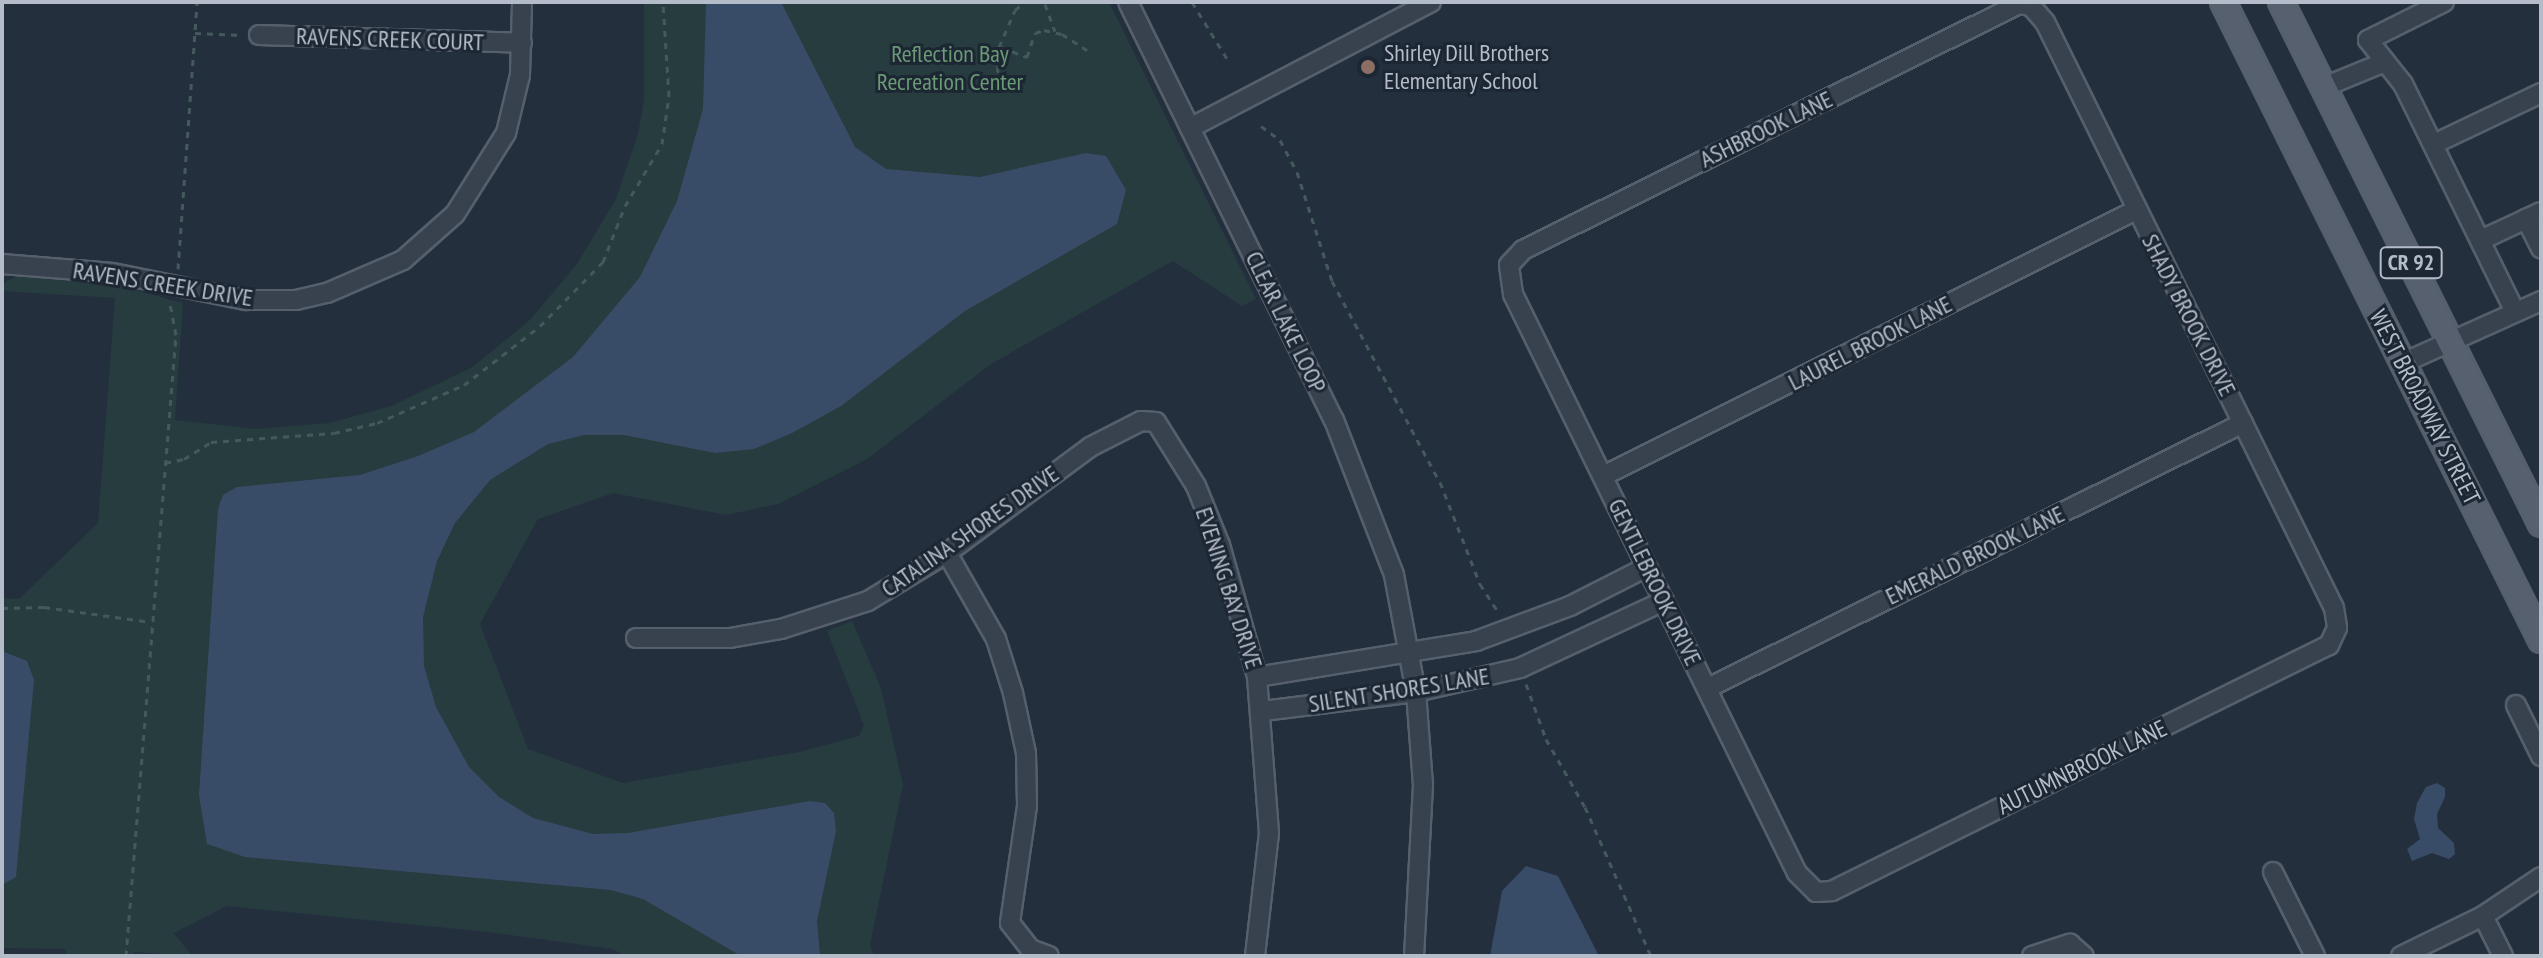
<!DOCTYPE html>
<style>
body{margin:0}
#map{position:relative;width:2543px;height:958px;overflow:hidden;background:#242f3e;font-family:"PT Sans Narrow",sans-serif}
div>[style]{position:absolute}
.green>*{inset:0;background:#263c3f}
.water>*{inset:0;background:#394c67}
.path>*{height:3px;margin-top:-1.5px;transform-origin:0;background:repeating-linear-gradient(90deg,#44595c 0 6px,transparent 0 12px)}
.roads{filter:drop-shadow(2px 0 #565f6c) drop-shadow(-2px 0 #565f6c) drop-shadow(0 2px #565f6c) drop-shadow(0 -2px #565f6c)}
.minor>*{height:18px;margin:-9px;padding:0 9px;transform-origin:9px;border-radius:9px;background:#38414e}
.major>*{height:24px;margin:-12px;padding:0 12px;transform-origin:12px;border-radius:12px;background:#56606e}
.dots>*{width:22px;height:22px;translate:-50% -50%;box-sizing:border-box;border:4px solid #1d2633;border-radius:50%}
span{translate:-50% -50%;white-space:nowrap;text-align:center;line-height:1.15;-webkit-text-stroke:6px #1d2633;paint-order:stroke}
.shield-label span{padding:2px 6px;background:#1d2633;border:2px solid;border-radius:6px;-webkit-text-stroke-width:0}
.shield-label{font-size:22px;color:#b4bcc9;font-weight:700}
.street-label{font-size:24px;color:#b4bcc9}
.poi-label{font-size:24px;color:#b4bcc9}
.left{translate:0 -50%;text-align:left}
.park-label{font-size:24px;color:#6b9a76}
.frame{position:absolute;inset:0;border:4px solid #b4bcc9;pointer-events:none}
</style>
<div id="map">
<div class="green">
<div style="clip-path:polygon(644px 2px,1109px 2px,1256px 299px,1242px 306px,1173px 261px,991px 364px,867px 459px,778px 504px,726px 515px,613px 493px,538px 519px,480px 624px,528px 749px,623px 783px,799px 752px,859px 736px,864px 725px,827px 631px,852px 621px,881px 688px,903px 785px,870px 945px,874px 956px,625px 956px,613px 949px,488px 932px,227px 906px,174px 933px,192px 956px,134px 952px,133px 956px,66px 956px,66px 949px,2px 948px,2px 598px,19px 599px,98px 523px,115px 298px,2px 291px,5px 282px,21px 275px,120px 286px,183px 303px,175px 420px,256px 429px,330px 423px,391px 406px,471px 368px,529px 321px,577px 264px,616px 199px,638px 134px,644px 100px)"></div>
</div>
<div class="water">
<div style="clip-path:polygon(706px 2px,781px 2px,855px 147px,886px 169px,980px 177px,1086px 153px,1106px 156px,1126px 190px,1117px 224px,965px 311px,841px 406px,792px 433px,754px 449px,715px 453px,624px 435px,584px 435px,548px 444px,490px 480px,455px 523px,437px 561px,423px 617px,424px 666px,436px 707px,469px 767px,499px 797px,533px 818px,593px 834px,628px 833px,810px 801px,825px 803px,834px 813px,836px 831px,817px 921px,820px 956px,741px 956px,643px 899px,611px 890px,245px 857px,207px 844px,199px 795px,218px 509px,223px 495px,237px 487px,360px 475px,418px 456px,474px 432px,573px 357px,640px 277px,677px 201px,703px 109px)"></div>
<div style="clip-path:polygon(2px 651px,27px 661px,34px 680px,16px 877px,2px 885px)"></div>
<div style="clip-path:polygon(2437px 783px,2445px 788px,2445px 797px,2437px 814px,2438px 828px,2454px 843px,2455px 854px,2449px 859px,2432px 853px,2412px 861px,2407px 849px,2420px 839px,2414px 819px,2417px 803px,2426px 787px)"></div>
<div style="clip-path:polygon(1526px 866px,1558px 876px,1599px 956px,1490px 956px,1502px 891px)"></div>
</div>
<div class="path">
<div style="left:1192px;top:2px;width:70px;rotate:58.3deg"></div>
<div style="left:1045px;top:4px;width:29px;rotate:70deg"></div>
<div style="left:195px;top:33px;width:48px;rotate:2.4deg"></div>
<div style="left:1001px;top:47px;width:28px;rotate:21deg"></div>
<div style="left:1027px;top:57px;width:25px;rotate:-72deg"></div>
<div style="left:1035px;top:33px;width:9px;rotate:-18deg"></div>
<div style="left:1044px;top:30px;width:18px;rotate:13deg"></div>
<div style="left:1062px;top:34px;width:30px;rotate:33deg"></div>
<div style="left:997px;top:84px;width:37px;rotate:-87deg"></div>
<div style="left:999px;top:47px;width:40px;rotate:-66.6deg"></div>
<div style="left:1015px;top:10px;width:13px;rotate:-39deg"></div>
<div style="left:1025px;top:2px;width:45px"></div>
<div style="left:1261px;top:126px;width:24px;rotate:36deg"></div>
<div style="left:1280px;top:140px;width:36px;rotate:62deg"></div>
<div style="left:1297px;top:172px;width:114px;rotate:72.2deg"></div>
<div style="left:1332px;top:281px;width:228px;rotate:61.8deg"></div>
<div style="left:1440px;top:482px;width:110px;rotate:68.6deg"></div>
<div style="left:1480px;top:584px;width:35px;rotate:57deg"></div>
<div style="left:178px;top:269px;width:268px;rotate:-85.9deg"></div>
<div style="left:165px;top:463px;width:19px;rotate:-12deg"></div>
<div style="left:184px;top:459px;width:32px;rotate:-32deg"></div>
<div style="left:211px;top:442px;width:123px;rotate:-4.2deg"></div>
<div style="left:334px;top:433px;width:44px;rotate:-13.1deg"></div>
<div style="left:377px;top:423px;width:95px;rotate:-23.6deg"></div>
<div style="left:464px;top:385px;width:96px;rotate:-37.8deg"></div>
<div style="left:540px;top:326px;width:90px;rotate:-45.5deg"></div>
<div style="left:603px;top:262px;width:60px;rotate:-68.6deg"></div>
<div style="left:625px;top:206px;width:72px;rotate:-59.2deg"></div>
<div style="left:662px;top:144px;width:49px;rotate:-81.7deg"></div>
<div style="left:669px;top:96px;width:94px;rotate:-93.7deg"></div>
<div style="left:2px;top:608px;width:42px;rotate:-1.4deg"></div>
<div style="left:44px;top:607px;width:108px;rotate:8deg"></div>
<div style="left:1526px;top:684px;width:59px;rotate:70deg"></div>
<div style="left:1546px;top:739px;width:78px;rotate:60.2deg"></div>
<div style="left:1585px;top:807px;width:163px;rotate:66.1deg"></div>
<div style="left:126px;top:956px;width:623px;rotate:-85.4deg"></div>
<div style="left:176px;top:335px;width:32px;rotate:-101deg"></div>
</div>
<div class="roads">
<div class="minor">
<div style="left:1128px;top:2px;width:466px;rotate:63.8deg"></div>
<div style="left:1334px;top:420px;width:166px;rotate:68.8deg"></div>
<div style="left:1394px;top:575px;width:119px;rotate:79.4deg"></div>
<div style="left:1416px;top:692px;width:93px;rotate:85.7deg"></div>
<div style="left:1423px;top:785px;width:171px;rotate:93deg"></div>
<div style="left:2444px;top:2px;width:85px;rotate:153.4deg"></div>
<div style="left:2368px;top:40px;width:56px;rotate:51.5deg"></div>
<div style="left:2403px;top:84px;width:254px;rotate:63.8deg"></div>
<div style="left:2019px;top:4px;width:12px;rotate:9deg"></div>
<div style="left:2031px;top:6px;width:21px;rotate:49deg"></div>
<div style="left:2045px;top:22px;width:653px;rotate:63.75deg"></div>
<div style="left:2334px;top:608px;width:20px;rotate:81deg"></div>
<div style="left:2337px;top:628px;width:19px;rotate:115deg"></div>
<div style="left:2329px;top:645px;width:555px;rotate:153.67deg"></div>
<div style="left:1832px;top:891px;width:16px;rotate:176deg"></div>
<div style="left:1816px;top:892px;width:27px;rotate:-135deg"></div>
<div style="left:1797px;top:873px;width:645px;rotate:-116.13deg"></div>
<div style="left:1513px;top:294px;width:29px;rotate:-98deg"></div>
<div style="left:1509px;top:265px;width:21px;rotate:-47deg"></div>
<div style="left:1523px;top:250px;width:554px;rotate:-26.38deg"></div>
<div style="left:259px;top:35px;width:263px;rotate:1.7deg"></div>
<div style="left:2324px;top:87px;width:66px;rotate:-22.3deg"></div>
<div style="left:1190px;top:128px;width:272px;rotate:-27.6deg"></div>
<div style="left:2434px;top:144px;width:119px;rotate:-25.5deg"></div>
<div style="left:2541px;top:212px;width:17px;rotate:155deg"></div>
<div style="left:2526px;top:219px;width:33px;rotate:63deg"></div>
<div style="left:2481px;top:240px;width:50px;rotate:-25deg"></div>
<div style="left:2px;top:264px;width:111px;rotate:4.6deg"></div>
<div style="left:113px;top:273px;width:136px;rotate:11.5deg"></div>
<div style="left:246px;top:300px;width:50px"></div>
<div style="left:296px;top:300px;width:32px;rotate:-13deg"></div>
<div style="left:327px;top:293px;width:83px;rotate:-23.5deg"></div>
<div style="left:403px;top:260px;width:69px;rotate:-41.5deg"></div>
<div style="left:455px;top:214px;width:96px;rotate:-57.8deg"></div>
<div style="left:506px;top:133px;width:60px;rotate:-76.4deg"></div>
<div style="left:520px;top:75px;width:73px;rotate:-88.4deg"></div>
<div style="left:2403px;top:363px;width:151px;rotate:-24.2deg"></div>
<div style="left:1603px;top:476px;width:596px;rotate:-26.52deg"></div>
<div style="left:947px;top:553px;width:99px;rotate:60.3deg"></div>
<div style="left:996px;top:639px;width:57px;rotate:72.5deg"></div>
<div style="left:1013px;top:693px;width:61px;rotate:77.8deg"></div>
<div style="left:1026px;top:753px;width:53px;rotate:88.9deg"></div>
<div style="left:1027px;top:806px;width:118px;rotate:98.3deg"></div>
<div style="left:1010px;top:923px;width:33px;rotate:52deg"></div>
<div style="left:1030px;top:949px;width:20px;rotate:20deg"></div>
<div style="left:636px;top:638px;width:94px"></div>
<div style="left:730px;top:638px;width:52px;rotate:-10deg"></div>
<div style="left:781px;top:629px;width:91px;rotate:-17.8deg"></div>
<div style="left:868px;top:601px;width:92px;rotate:-31.3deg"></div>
<div style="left:947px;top:553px;width:178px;rotate:-36.5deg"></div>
<div style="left:1090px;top:447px;width:57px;rotate:-27deg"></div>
<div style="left:1141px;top:421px;width:15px;rotate:4deg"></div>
<div style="left:1156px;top:422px;width:75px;rotate:58deg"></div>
<div style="left:1196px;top:486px;width:64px;rotate:67.9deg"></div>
<div style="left:1220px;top:545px;width:137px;rotate:74.3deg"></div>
<div style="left:1257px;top:677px;width:156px;rotate:85.6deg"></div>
<div style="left:1269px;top:833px;width:124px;rotate:96.5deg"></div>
<div style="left:1257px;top:677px;width:222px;rotate:-9.3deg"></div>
<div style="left:1476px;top:641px;width:100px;rotate:-20.4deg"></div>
<div style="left:1570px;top:606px;width:86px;rotate:-26.9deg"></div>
<div style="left:1708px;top:688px;width:597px;rotate:-26.35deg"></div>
<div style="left:2516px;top:705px;width:57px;rotate:63.9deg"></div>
<div style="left:1263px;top:711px;width:154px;rotate:-7.1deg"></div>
<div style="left:1416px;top:692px;width:107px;rotate:-13deg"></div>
<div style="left:1520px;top:668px;width:159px;rotate:-25deg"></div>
<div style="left:2273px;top:872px;width:94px;rotate:63.4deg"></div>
<div style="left:2483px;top:916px;width:45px;rotate:63.4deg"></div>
<div style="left:2032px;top:956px;width:40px;rotate:-18deg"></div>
<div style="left:2070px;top:944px;width:18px;rotate:41deg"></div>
<div style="left:2401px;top:956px;width:91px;rotate:-26deg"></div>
<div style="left:2483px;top:916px;width:70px;rotate:-33.9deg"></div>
</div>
<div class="major">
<div style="left:2223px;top:2px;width:713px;rotate:63.51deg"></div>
<div style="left:2281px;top:2px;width:583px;rotate:63.52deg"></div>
</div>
</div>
<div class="dots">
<div style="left:1368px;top:67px;background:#8d6e63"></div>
</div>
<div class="shield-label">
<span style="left:2411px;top:263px">CR 92</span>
</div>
<div class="street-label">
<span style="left:390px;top:39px;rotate:2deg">RAVENS CREEK COURT</span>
<span style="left:1766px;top:129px;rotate:-26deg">ASHBROOK LANE</span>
<span style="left:163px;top:284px;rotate:9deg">RAVENS CREEK DRIVE</span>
<span style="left:2189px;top:315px;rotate:63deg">SHADY BROOK DRIVE</span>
<span style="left:1286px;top:322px;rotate:64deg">CLEAR LAKE LOOP</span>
<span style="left:1870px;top:343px;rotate:-27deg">LAUREL BROOK LANE</span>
<span style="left:2425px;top:407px;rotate:63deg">WEST BROADWAY STREET</span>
<span style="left:970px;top:531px;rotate:-35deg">CATALINA SHORES DRIVE</span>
<span style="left:1975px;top:555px;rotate:-26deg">EMERALD BROOK LANE</span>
<span style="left:1655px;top:582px;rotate:64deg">GENTLEBROOK DRIVE</span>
<span style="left:1229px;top:588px;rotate:72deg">EVENING BAY DRIVE</span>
<span style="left:1399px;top:690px;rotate:-9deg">SILENT SHORES LANE</span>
<span style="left:2082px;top:767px;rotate:-26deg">AUTUMNBROOK LANE</span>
</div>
<div class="poi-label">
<span class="left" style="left:1384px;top:67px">Shirley Dill Brothers<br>Elementary School</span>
</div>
<div class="park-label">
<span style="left:950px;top:68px">Reflection Bay<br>Recreation Center</span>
</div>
<div class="frame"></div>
</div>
